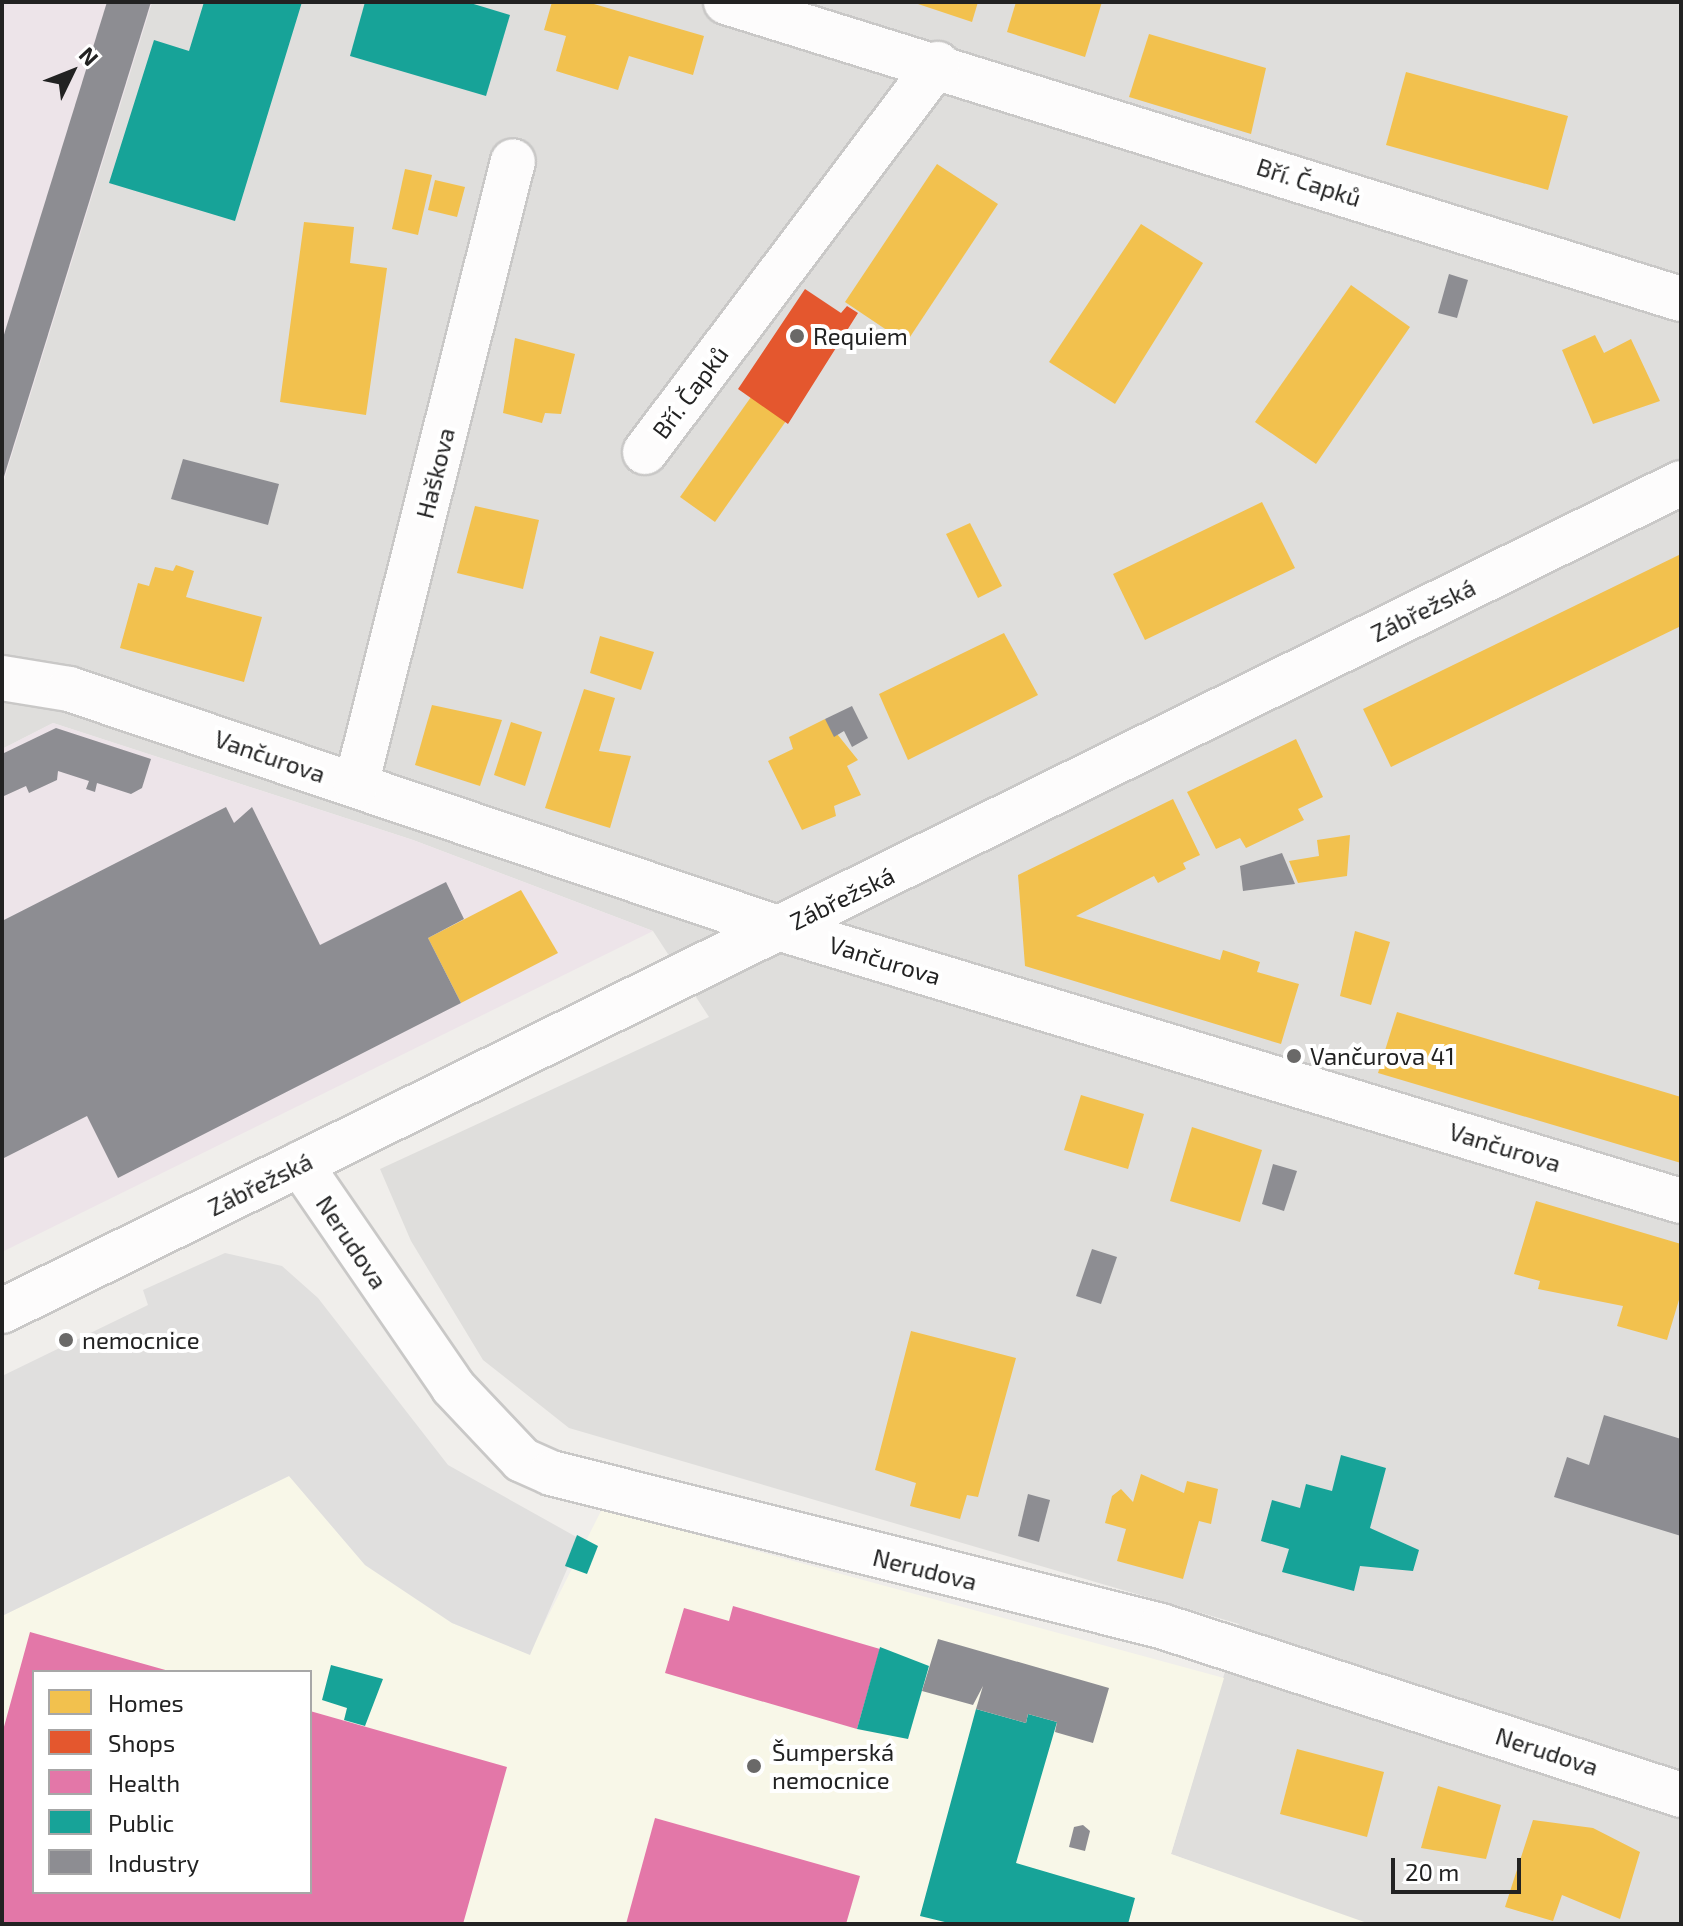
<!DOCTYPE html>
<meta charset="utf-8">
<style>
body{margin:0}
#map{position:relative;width:1683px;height:1926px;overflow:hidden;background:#f0eeeb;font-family:"Exo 2",sans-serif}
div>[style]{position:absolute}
.residential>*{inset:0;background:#dfdedc}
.industrial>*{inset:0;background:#ede4e9}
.education>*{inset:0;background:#f8f7e8}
.parking>*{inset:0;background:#e0dfde}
.homes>*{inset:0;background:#f2c14e}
.shops>*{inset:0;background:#e4572e}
.health>*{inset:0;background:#e377a8}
.public>*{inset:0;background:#17a398}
.industry>*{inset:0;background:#8d8d92}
.roads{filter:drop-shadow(2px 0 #c9c8c7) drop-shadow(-2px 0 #c9c8c7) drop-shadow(0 2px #c9c8c7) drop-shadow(0 -2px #c9c8c7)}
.street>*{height:44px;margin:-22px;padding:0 22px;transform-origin:22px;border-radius:22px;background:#fdfcfc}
.dots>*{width:22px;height:22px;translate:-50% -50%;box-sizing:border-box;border:4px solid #fff;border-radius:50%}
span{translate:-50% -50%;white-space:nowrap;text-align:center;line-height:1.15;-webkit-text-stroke:8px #fff;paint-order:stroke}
.street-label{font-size:24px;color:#222}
.poi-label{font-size:24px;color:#222}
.left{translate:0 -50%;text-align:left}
.frame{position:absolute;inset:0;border:4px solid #222;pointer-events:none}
.legend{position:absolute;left:32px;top:1670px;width:280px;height:224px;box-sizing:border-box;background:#fff;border:2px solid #a7a7a7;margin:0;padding:10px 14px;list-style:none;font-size:24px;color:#222}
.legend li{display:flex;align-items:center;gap:16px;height:40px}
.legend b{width:40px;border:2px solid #a7a7a7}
.north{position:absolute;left:32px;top:32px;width:80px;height:80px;-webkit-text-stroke:6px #fff;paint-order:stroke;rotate:47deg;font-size:22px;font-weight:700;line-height:32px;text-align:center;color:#222}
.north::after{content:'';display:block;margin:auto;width:28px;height:36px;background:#222;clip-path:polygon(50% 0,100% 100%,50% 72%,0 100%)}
.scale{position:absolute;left:1391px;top:1858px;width:130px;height:36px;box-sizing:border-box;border:4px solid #222;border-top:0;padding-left:10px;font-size:24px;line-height:28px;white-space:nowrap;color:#222;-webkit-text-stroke:6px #fff;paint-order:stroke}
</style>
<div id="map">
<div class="residential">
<div style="clip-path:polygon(152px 2px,1681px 2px,1681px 1924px,1366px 1924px,1171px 1854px,1239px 1624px,569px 1428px,483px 1360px,411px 1241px,380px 1169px,709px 1017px,653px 931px,413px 840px,53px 723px,2px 749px,2px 486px)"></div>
</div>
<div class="industrial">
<div style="clip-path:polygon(2px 2px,152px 2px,2px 486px)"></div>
<div style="clip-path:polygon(53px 723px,413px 840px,653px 931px,2px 1252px,2px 749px)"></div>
</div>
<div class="education">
<div style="clip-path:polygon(evenodd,289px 1476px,365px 1565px,452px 1623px,529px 1654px,602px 1509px,1224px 1678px,1171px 1854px,1370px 1924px,2px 1924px,2px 1616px,289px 1476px,34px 1672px,310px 1672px,310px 1892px,34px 1892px,34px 1672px)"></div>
</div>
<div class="parking">
<div style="clip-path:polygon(225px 1253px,282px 1266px,318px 1298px,448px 1465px,580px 1539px,530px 1655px,452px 1623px,365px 1565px,289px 1476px,2px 1616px,2px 1376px,148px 1305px,143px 1290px)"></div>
</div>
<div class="homes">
<div style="clip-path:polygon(552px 2px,587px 2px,704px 36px,693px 75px,629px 56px,618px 90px,556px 71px,566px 36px,544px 30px)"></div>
<div style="clip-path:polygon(912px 2px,978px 2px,972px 22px)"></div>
<div style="clip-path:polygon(1016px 2px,1102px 2px,1085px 57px,1007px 32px)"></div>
<div style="clip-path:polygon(1149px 34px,1266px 68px,1251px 134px,1129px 97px)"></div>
<div style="clip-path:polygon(1406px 72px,1568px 116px,1548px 190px,1386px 145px)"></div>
<div style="clip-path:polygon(937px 164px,998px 204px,906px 343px,845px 302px)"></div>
<div style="clip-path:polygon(405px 169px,432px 175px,418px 235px,392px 229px)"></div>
<div style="clip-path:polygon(435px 180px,465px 187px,457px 217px,428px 210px)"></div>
<div style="clip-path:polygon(304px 222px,354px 227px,350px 263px,387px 268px,366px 415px,280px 402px)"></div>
<div style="clip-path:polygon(1141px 224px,1203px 263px,1115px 404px,1049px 362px)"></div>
<div style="clip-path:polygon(1351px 285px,1410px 327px,1316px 464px,1255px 422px)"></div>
<div style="clip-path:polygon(1595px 335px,1604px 353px,1631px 339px,1660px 401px,1593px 424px,1562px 350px)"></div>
<div style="clip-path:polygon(515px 338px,575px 354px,561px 414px,545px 413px,542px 423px,503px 413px)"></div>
<div style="clip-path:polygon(751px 397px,786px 421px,715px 522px,680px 497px)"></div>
<div style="clip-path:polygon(1262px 502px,1295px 568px,1145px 640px,1113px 574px)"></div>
<div style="clip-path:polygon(475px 506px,539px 520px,523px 589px,457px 573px)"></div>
<div style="clip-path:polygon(970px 523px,1002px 586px,978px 598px,946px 534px)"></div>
<div style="clip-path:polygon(1681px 554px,1681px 626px,1391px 767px,1363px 709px)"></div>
<div style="clip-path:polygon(176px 565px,194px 571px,186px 597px,262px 617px,244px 682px,120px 648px,138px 583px,149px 586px,155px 567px,173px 571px)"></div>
<div style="clip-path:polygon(1004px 633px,1038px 695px,908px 760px,879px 694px)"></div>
<div style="clip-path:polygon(600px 636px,654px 652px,641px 690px,590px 673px)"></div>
<div style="clip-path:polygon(584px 689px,615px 698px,599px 751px,631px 756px,610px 828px,545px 808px)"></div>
<div style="clip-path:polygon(432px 705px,502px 720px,480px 786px,415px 765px)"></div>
<div style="clip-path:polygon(825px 719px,858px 760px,847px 766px,861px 795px,834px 806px,836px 816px,802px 830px,768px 761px,793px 749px,789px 737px)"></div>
<div style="clip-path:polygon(511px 722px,542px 732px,525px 786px,494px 775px)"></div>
<div style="clip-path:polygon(1296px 739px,1323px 797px,1298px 809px,1304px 820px,1246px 848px,1240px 838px,1216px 849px,1187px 792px)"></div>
<div style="clip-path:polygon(1173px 799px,1200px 855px,1183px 863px,1186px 869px,1158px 883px,1154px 876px,1076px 916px,1220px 960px,1223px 950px,1260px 962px,1257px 972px,1299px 984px,1281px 1044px,1025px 966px,1018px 875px)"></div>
<div style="clip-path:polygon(1350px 835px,1347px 876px,1298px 883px,1289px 861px,1319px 856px,1317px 840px)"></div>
<div style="clip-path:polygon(521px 890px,558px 953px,461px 1003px,428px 938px)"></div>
<div style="clip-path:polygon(1355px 931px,1390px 942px,1371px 1005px,1340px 996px)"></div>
<div style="clip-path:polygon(1397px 1012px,1681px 1097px,1681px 1163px,1378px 1073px)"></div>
<div style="clip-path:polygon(1081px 1095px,1144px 1114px,1128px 1169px,1064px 1150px)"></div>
<div style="clip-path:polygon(1192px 1127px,1262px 1150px,1240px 1222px,1170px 1201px)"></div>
<div style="clip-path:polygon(1536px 1201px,1681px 1244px,1681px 1293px,1667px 1340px,1617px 1326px,1623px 1306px,1538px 1289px,1540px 1281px,1514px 1274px)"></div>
<div style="clip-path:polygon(911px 1331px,1016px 1358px,978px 1497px,967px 1495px,960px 1519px,910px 1506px,916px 1483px,875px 1470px)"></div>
<div style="clip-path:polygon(1141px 1474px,1184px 1493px,1187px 1481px,1218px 1489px,1211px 1524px,1199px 1521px,1183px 1579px,1117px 1561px,1126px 1529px,1105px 1523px,1112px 1496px,1121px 1489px,1133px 1502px)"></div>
<div style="clip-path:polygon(1297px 1749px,1384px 1772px,1367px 1837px,1280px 1814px)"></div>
<div style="clip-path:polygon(1438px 1786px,1501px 1805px,1486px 1859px,1421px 1848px)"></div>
<div style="clip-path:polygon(1533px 1820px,1593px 1828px,1640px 1852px,1620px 1919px,1562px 1895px,1553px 1921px,1505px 1907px)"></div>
</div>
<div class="shops">
<div style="clip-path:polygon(805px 289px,841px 313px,847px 306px,858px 313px,788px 424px,738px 389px)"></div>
</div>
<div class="health">
<div style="clip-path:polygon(733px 1606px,880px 1649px,857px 1729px,665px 1673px,684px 1608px,729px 1621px)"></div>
<div style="clip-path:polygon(30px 1632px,169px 1671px,34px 1672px,34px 1892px,310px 1892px,310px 1711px,507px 1767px,463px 1924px,2px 1924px,2px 1734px)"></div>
<div style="clip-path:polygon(655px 1818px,860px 1876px,846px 1924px,626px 1924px)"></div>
</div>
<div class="public">
<div style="clip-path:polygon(204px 2px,302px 2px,235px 221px,109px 183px,154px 40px,189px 51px)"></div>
<div style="clip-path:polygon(365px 2px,467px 2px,510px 15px,486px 96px,350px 56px)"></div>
<div style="clip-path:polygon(1341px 1455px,1386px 1468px,1370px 1528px,1419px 1550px,1413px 1571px,1360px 1566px,1354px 1591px,1282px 1572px,1289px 1549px,1261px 1541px,1272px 1500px,1300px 1508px,1306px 1484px,1332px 1491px)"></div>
<div style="clip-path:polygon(577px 1535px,598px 1546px,587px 1574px,565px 1566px)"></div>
<div style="clip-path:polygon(880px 1647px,929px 1666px,908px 1739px,857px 1729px)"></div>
<div style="clip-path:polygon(331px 1665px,383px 1679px,365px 1726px,344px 1720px,347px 1708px,322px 1700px)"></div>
<div style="clip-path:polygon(976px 1709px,1026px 1723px,1028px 1714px,1057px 1722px,1016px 1863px,1135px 1898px,1128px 1924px,953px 1924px,920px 1916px)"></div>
</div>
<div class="industry">
<div style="clip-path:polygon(107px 2px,151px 2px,2px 483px,2px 341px)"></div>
<div style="clip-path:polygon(1449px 274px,1468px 280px,1457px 318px,1438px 313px)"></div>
<div style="clip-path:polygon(183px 459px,279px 484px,268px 525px,171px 499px)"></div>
<div style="clip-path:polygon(852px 706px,868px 738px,852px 747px,844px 731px,834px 737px,825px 719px)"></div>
<div style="clip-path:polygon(56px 728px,151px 759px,142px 788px,131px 794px,97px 783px,95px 792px,86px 789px,89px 781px,58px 771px,57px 780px,29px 793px,26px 786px,4px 796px,2px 754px)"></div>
<div style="clip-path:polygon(226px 807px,234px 823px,252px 807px,320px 945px,446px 882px,464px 919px,428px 938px,461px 1003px,118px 1178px,87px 1116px,2px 1159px,2px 921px)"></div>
<div style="clip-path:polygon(1282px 853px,1295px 884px,1243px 891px,1240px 866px)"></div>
<div style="clip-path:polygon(1273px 1164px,1297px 1171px,1284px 1211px,1262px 1204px)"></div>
<div style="clip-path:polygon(1092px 1249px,1117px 1257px,1101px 1304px,1076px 1296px)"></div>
<div style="clip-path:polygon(1604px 1415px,1681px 1439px,1681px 1536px,1554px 1497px,1567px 1457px,1589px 1465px)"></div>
<div style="clip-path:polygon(1028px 1494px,1050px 1500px,1039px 1542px,1018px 1536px)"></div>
<div style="clip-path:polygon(938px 1639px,1109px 1688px,1093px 1743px,1055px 1732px,1057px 1722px,1028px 1714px,1026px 1723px,976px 1709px,983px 1686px,973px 1705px,922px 1691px)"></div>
<div style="clip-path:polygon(1083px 1825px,1090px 1831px,1085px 1851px,1069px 1847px,1074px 1827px)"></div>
</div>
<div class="roads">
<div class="street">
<div style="left:726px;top:2px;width:1000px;rotate:17.28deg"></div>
<div style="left:645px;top:452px;width:486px;rotate:-53deg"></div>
<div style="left:2px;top:678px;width:68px;rotate:9.3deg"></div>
<div style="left:69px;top:689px;width:751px;rotate:18.63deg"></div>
<div style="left:781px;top:929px;width:940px;rotate:16.82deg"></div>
<div style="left:356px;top:785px;width:643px;rotate:-75.88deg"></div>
<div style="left:300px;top:1164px;width:270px;rotate:55.5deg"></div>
<div style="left:453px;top:1387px;width:100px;rotate:46.6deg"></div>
<div style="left:522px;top:1460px;width:32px;rotate:24deg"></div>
<div style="left:551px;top:1473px;width:629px;rotate:14.08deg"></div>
<div style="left:1161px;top:1626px;width:547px;rotate:18deg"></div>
<div style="left:2px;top:1311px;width:1872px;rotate:-26.25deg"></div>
</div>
</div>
<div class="dots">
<div style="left:797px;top:336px;background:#6a6968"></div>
<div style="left:1294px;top:1056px;background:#6a6968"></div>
<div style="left:66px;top:1340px;background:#6a6968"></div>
<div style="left:754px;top:1766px;background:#6a6968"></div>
</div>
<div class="street-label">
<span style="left:1309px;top:182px;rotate:18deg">Bří. Čapků</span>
<span style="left:690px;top:392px;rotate:-53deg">Bří. Čapků</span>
<span style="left:435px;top:473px;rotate:-76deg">Haškova</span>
<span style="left:1423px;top:610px;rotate:-26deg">Zábřežská</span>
<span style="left:270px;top:756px;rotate:19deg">Vančurova</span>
<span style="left:842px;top:898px;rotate:-26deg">Zábřežská</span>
<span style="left:885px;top:960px;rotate:17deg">Vančurova</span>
<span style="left:1505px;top:1147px;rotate:17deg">Vančurova</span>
<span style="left:260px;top:1184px;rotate:-26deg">Zábřežská</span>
<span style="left:352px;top:1242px;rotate:56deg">Nerudova</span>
<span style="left:925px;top:1569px;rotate:14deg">Nerudova</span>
<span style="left:1547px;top:1751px;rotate:18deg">Nerudova</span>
</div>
<div class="poi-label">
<span class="left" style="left:813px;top:336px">Requiem</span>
<span class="left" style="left:1310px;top:1056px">Vančurova 41</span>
<span class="left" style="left:82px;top:1340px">nemocnice</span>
<span class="left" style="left:772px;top:1766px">Šumperská<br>nemocnice</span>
</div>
<div class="frame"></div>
<ul class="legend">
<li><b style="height:22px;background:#f2c14e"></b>Homes</li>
<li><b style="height:22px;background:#e4572e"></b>Shops</li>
<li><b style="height:22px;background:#e377a8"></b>Health</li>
<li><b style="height:22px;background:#17a398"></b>Public</li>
<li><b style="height:22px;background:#8d8d92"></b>Industry</li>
</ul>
<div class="north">N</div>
<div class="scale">20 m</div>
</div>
